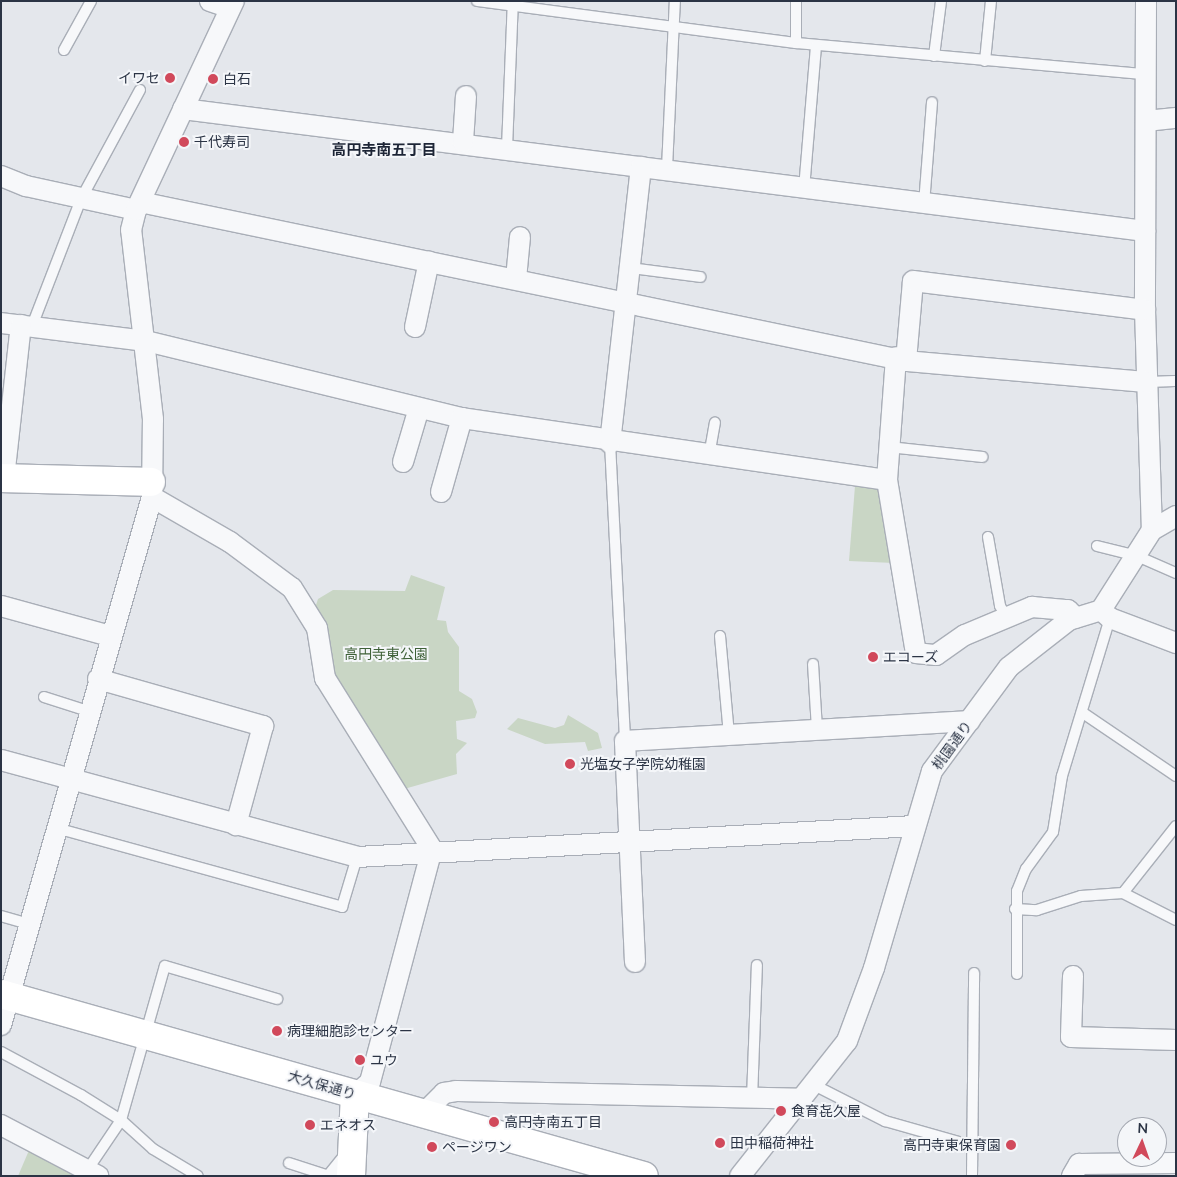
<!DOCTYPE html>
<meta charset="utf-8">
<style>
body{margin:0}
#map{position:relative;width:1177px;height:1177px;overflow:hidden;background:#e4e7ec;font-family:Mulish,"Noto Sans JP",sans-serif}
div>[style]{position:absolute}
.green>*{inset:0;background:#c9d6c5}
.roads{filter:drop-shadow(1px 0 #a9aeb7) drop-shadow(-1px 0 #a9aeb7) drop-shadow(0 1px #a9aeb7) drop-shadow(0 -1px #a9aeb7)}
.lane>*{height:10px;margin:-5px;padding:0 5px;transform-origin:5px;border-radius:5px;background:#f7f8fa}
.street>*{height:20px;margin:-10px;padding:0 10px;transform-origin:10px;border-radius:10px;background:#f7f8fa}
.secondary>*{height:28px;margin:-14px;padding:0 14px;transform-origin:14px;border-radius:14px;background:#fff}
.dots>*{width:14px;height:14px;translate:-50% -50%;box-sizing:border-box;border:2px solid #f4f6f9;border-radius:50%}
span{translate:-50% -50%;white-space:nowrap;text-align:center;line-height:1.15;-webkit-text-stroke:4px #f4f6f9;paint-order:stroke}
.poi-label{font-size:14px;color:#2b3445}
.right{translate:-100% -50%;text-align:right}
.left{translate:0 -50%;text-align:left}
.park-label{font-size:14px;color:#3f6138}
.street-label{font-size:14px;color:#2b3445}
.neighbourhood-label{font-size:15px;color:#1d2536;font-weight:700}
.frame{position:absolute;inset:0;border:2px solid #2b3445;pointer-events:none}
.north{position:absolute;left:1117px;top:1117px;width:50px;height:50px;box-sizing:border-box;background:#f4f6f9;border:1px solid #a4a8b1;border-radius:50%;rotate:3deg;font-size:14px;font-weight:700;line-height:20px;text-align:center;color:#2b3445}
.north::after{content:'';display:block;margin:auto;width:18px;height:22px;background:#d1495b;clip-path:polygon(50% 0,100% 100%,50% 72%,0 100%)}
</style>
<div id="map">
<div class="green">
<div style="clip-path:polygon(855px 486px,880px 488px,894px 563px,849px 561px)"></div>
<div style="clip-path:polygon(411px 575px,445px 587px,437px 620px,446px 621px,448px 632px,459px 647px,459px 691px,472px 699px,477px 712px,475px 718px,456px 721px,457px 739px,467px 743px,456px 754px,457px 774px,404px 789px,333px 677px,328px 627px,315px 608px,318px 599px,333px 590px,405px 591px)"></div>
<div style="clip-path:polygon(568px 715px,598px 733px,602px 748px,588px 751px,585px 742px,545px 744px,507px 729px,518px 718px,555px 728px,564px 725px)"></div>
<div style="clip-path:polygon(30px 1148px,77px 1175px,18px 1176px)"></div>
</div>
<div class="roads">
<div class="lane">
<div style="left:477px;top:1px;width:322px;rotate:7.5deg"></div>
<div style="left:796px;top:43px;width:351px;rotate:5.1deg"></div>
<div style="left:796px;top:43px;width:42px;rotate:-90deg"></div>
<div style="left:64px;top:50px;width:56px;rotate:-61.1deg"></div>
<div style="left:934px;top:56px;width:55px;rotate:-82.7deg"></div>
<div style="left:985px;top:61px;width:60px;rotate:-84.3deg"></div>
<div style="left:507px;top:148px;width:147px;rotate:-87.7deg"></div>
<div style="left:667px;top:168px;width:167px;rotate:-87.3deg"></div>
<div style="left:804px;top:189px;width:144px;rotate:-85.2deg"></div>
<div style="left:924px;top:204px;width:102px;rotate:-85.5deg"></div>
<div style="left:631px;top:268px;width:70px;rotate:7.4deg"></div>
<div style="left:32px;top:326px;width:136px;rotate:-68.9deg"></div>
<div style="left:81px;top:199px;width:124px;rotate:-61.6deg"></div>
<div style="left:1147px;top:382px;width:29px;rotate:-2deg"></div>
<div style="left:610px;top:443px;width:298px;rotate:87.1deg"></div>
<div style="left:889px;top:447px;width:94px;rotate:6.1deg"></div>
<div style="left:709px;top:456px;width:34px;rotate:-80deg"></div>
<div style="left:988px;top:537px;width:70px;rotate:80.1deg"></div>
<div style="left:1000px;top:606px;width:12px;rotate:59deg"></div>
<div style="left:1097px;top:546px;width:41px;rotate:14deg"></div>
<div style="left:1137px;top:556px;width:43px;rotate:23.6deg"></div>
<div style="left:720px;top:636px;width:99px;rotate:84.8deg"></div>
<div style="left:813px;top:664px;width:66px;rotate:86.5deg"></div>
<div style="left:44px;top:697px;width:46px;rotate:17.7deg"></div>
<div style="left:1083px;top:713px;width:112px;rotate:34.1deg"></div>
<div style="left:56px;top:828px;width:297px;rotate:15.4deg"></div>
<div style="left:342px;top:907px;width:52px;rotate:-73.3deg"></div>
<div style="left:1123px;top:893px;width:85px;rotate:-51.7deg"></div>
<div style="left:1015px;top:909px;width:22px;rotate:3deg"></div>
<div style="left:1037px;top:910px;width:46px;rotate:-17.7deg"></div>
<div style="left:1081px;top:896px;width:42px;rotate:-4.1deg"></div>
<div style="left:1123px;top:893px;width:59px;rotate:27deg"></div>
<div style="left:1px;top:916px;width:29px;rotate:16deg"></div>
<div style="left:1017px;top:974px;width:83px;rotate:-90deg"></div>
<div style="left:1017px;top:891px;width:24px;rotate:-68deg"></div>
<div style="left:1026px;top:869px;width:46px;rotate:-53.9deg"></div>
<div style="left:1053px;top:832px;width:57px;rotate:-80.9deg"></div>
<div style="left:1062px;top:776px;width:165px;rotate:-73.1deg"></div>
<div style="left:1px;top:1052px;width:91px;rotate:28.3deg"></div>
<div style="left:81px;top:1095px;width:47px;rotate:32deg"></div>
<div style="left:121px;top:1120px;width:43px;rotate:42.2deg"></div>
<div style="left:153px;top:1149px;width:52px;rotate:31deg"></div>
<div style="left:814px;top:1085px;width:80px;rotate:26.9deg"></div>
<div style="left:885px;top:1121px;width:88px;rotate:15.8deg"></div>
<div style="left:752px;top:1099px;width:134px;rotate:-87.9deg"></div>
<div style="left:289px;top:1163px;width:42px;rotate:18deg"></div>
<div style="left:88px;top:1169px;width:59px;rotate:-56deg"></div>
<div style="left:121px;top:1120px;width:160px;rotate:-74.1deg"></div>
<div style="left:165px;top:966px;width:117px;rotate:16.4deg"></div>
<div style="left:972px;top:1176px;width:203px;rotate:-89.4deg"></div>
</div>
<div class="street">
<div style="left:210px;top:1px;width:21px;rotate:19deg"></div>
<div style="left:1146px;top:1px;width:309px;rotate:90.2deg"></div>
<div style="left:1145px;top:310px;width:220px;rotate:88.2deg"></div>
<div style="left:183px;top:109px;width:970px;rotate:7.23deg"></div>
<div style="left:1146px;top:121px;width:30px;rotate:-6deg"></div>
<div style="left:463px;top:142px;width:46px;rotate:-86.3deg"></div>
<div style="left:1px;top:176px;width:27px;rotate:22deg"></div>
<div style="left:26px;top:186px;width:113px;rotate:12.3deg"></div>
<div style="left:140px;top:202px;width:782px;rotate:11.73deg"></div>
<div style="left:906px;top:361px;width:242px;rotate:5deg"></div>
<div style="left:516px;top:279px;width:42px;rotate:-84.6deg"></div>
<div style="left:1px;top:323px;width:146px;rotate:7.1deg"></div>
<div style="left:146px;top:341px;width:325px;rotate:13.7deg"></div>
<div style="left:462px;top:418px;width:429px;rotate:8.3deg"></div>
<div style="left:887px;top:480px;width:123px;rotate:-85.8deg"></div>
<div style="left:415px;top:327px;width:67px;rotate:-78deg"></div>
<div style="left:906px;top:361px;width:80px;rotate:-85deg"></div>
<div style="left:913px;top:281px;width:234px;rotate:7.1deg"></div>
<div style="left:610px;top:443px;width:278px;rotate:-83.6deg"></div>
<div style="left:403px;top:462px;width:56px;rotate:-73.5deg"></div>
<div style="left:4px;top:478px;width:154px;rotate:-83.7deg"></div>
<div style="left:887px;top:480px;width:175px;rotate:80.5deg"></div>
<div style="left:916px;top:653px;width:20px;rotate:6deg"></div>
<div style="left:936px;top:655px;width:35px;rotate:-35deg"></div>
<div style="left:965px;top:635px;width:73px;rotate:-22.7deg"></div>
<div style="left:1032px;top:607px;width:36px;rotate:5deg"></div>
<div style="left:1068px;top:610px;width:11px;rotate:45deg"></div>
<div style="left:441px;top:492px;width:77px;rotate:-74.2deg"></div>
<div style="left:152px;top:497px;width:90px;rotate:30deg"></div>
<div style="left:230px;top:542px;width:77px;rotate:36.6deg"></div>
<div style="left:292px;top:588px;width:47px;rotate:58deg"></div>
<div style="left:317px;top:628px;width:51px;rotate:80.9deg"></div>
<div style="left:325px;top:678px;width:202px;rotate:58deg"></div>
<div style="left:432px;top:849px;width:241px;rotate:104.9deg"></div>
<div style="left:370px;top:1082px;width:20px;rotate:139deg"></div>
<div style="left:1px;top:606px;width:113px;rotate:15.4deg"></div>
<div style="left:1101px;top:610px;width:12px;rotate:42deg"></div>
<div style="left:1110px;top:618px;width:71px;rotate:20.7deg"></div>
<div style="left:98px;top:679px;width:172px;rotate:15.9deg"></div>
<div style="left:263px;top:726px;width:103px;rotate:105.3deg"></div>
<div style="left:1px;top:760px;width:369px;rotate:15.2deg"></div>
<div style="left:357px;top:857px;width:559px;rotate:-3.18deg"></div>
<div style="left:635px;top:962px;width:221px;rotate:-92.6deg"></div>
<div style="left:625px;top:741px;width:345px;rotate:-3.3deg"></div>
<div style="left:1073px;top:976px;width:61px;rotate:91.9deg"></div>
<div style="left:1071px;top:1037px;width:105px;rotate:1.6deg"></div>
<div style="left:1px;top:1025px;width:549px;rotate:-74.04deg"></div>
<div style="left:152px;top:497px;width:78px;rotate:-89.3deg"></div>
<div style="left:153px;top:419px;width:190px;rotate:-96.6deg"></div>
<div style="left:131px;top:230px;width:21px;rotate:-76deg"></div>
<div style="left:136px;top:210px;width:231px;rotate:-64.9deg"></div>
<div style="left:424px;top:1113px;width:28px;rotate:-45deg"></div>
<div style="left:444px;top:1093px;width:12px;rotate:-9deg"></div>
<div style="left:456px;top:1091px;width:346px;rotate:1.3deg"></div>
<div style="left:1px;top:1125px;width:110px;rotate:27.7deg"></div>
<div style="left:334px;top:1176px;width:28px;rotate:-51deg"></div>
<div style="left:740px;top:1176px;width:172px;rotate:-51.6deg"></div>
<div style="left:847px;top:1041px;width:78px;rotate:-69.7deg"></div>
<div style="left:874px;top:968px;width:205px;rotate:-73.6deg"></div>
<div style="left:932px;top:771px;width:129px;rotate:-53.5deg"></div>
<div style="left:1009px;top:667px;width:76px;rotate:-38.1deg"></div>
<div style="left:1069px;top:620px;width:34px;rotate:-17deg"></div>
<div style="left:1101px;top:610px;width:95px;rotate:-57.5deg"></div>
<div style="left:1152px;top:530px;width:28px;rotate:-30deg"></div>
<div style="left:1072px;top:1176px;width:14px;rotate:-60deg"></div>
<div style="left:1079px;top:1164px;width:97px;rotate:-0.6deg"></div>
</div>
<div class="secondary">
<div style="left:1px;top:478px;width:150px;rotate:1.5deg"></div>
<div style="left:1px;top:994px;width:668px;rotate:15.8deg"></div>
<div style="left:351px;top:1176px;width:81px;rotate:-87.2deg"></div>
</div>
</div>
<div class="dots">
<div style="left:170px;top:78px;background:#d1495b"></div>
<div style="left:213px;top:79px;background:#d1495b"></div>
<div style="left:184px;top:142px;background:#d1495b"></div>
<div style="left:873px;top:657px;background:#d1495b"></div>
<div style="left:570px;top:764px;background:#d1495b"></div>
<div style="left:277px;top:1031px;background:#d1495b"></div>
<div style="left:360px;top:1060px;background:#d1495b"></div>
<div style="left:781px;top:1111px;background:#d1495b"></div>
<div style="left:494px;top:1122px;background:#d1495b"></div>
<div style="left:310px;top:1125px;background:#d1495b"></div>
<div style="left:720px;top:1143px;background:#d1495b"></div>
<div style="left:1011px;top:1145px;background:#d1495b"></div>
<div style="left:432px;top:1147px;background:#d1495b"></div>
</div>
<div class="poi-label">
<span class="right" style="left:160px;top:78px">イワセ</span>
<span class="left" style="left:223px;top:79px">白石</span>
<span class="left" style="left:194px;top:142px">千代寿司</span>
<span class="left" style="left:883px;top:657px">エコーズ</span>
<span class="left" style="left:580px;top:764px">光塩女子学院幼稚園</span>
<span class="left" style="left:287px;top:1031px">病理細胞診センター</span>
<span class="left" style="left:370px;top:1060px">ユウ</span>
<span class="left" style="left:791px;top:1111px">食育㐂久屋</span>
<span class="left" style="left:504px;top:1122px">高円寺南五丁目</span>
<span class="left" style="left:320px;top:1125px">エネオス</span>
<span class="left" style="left:730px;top:1143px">田中稲荷神社</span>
<span class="right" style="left:1001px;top:1145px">高円寺東保育園</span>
<span class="left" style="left:442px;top:1147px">ページワン</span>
</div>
<div class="park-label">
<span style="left:386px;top:654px">高円寺東公園</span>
</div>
<div class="street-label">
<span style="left:952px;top:745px;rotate:-54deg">桃園通り</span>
<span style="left:322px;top:1085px;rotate:16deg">大久保通り</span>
</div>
<div class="neighbourhood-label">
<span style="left:384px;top:150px">高円寺南五丁目</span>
</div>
<div class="frame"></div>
<div class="north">N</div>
</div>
